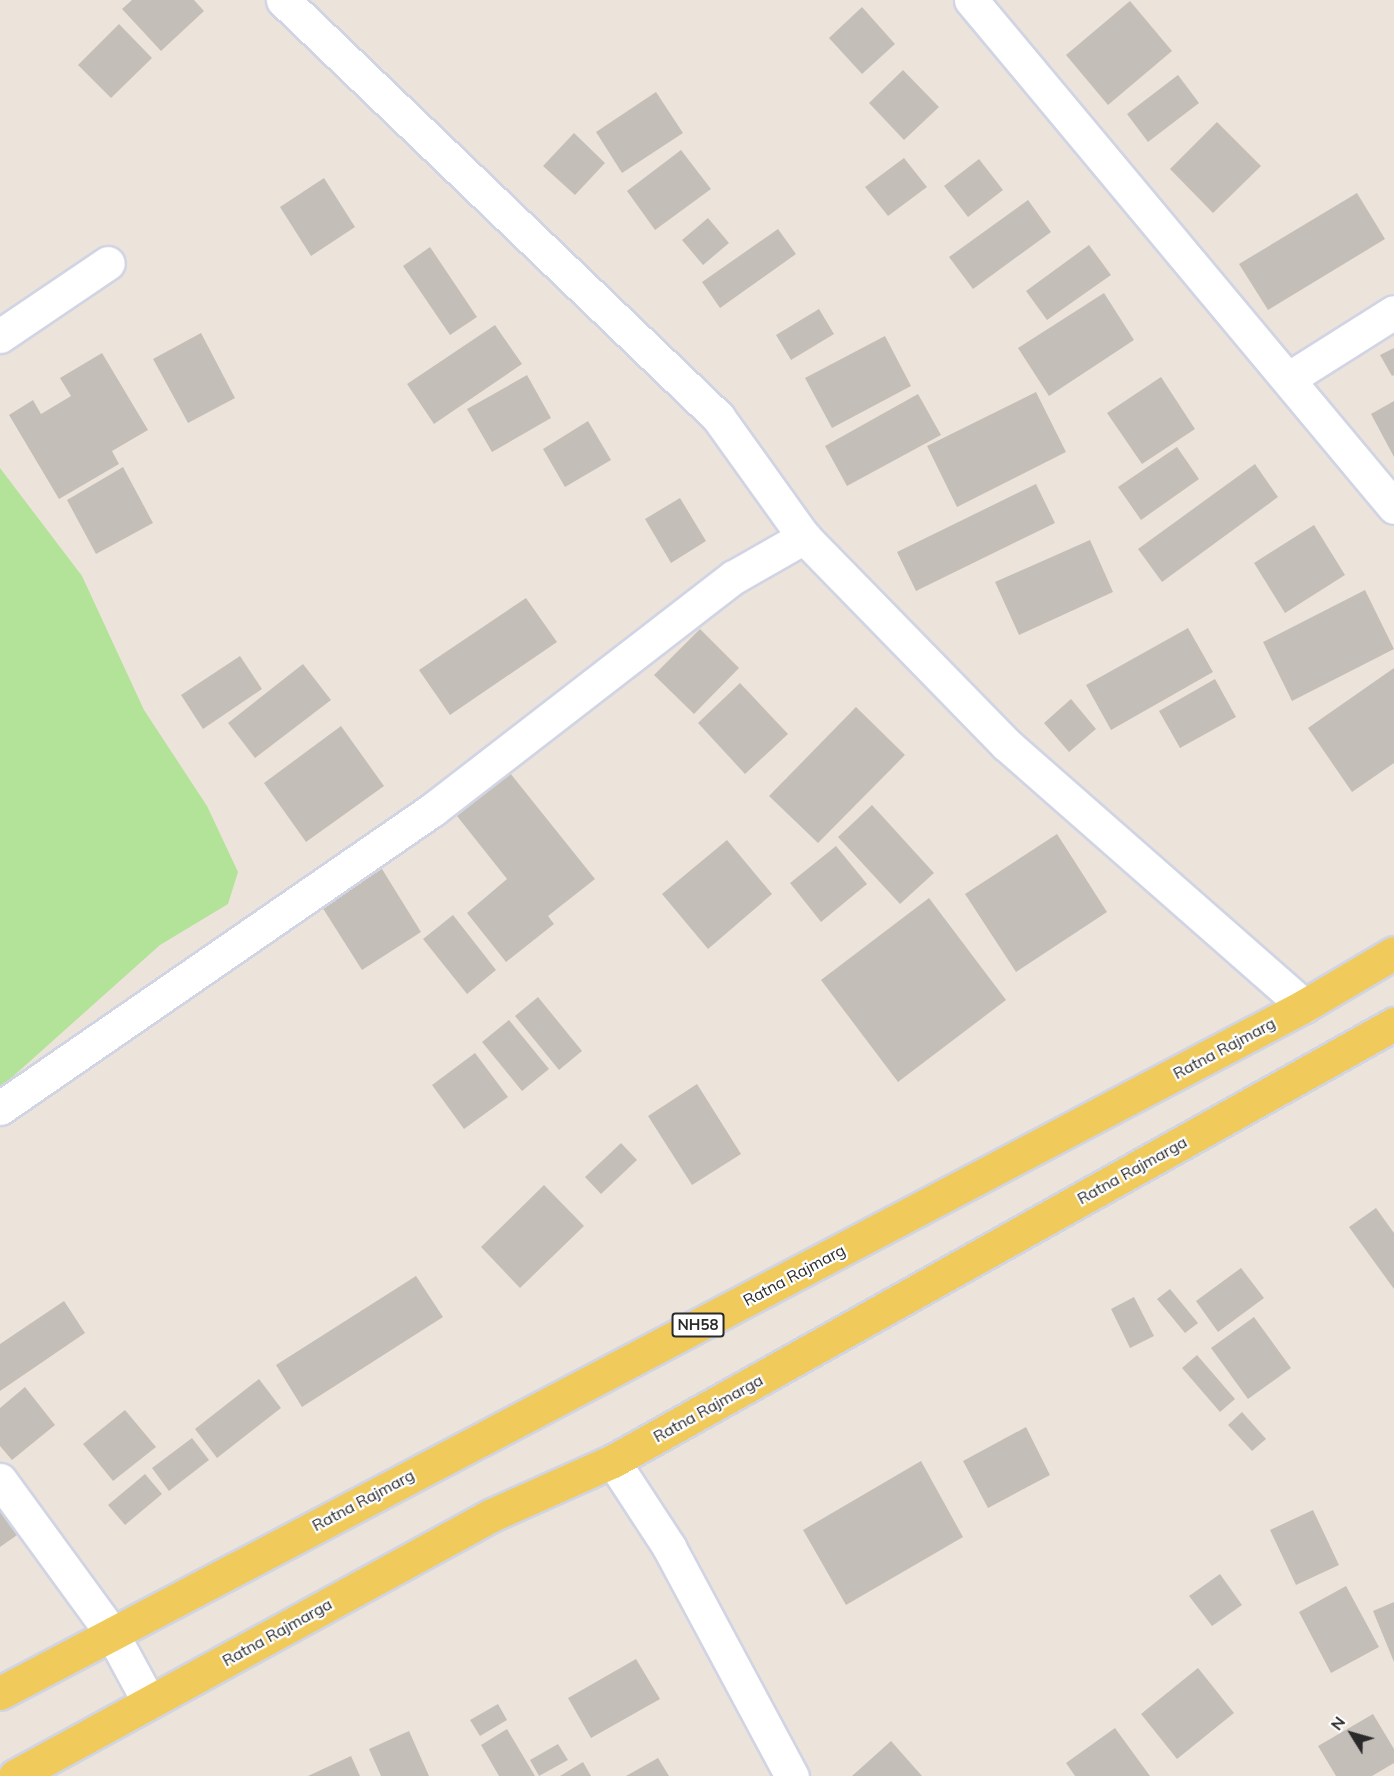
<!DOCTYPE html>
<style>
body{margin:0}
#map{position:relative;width:1394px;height:1776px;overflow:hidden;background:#ece4db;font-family:Mulish,sans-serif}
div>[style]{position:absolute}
.green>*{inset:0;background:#b2e398}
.building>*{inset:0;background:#c4beb8}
.roads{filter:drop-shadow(2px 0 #d1d4e3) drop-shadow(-2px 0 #d1d4e3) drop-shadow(0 2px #d1d4e3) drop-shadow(0 -2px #d1d4e3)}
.street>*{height:33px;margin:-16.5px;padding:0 16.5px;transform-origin:16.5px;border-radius:16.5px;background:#fff}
.primary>*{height:33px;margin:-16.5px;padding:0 16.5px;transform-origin:16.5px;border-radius:16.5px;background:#f0cb5c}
span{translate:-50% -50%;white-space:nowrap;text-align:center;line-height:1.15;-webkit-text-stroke:4.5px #fff;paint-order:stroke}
.shield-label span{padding:2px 4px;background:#fff;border:2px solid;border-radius:4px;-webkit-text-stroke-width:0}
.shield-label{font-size:15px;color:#2a2a2a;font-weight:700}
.street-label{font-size:16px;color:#2a2a2a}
.north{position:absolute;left:1322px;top:1704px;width:60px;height:60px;-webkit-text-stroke:4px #fff;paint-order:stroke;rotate:307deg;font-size:16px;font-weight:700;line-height:24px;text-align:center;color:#2a2a2a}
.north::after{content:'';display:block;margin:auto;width:21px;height:27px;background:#2a2a2a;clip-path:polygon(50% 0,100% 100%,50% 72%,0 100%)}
</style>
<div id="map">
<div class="green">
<div style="clip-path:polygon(0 468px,82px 576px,144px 710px,207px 806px,238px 872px,228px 904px,160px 945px,0 1088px)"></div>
</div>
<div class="building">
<div style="clip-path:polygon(132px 0,194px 0,204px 11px,161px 51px,122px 9px)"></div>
<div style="clip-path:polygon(1130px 1px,1172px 51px,1108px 105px,1066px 55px)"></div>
<div style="clip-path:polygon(862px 7px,895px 44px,862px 74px,829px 38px)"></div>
<div style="clip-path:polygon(119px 24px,152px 58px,111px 98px,78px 65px)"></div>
<div style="clip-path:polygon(903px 70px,939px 107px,904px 140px,869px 103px)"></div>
<div style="clip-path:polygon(1178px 75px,1199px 103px,1148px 142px,1127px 114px)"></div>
<div style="clip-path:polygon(656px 92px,683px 133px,622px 173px,596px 132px)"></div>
<div style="clip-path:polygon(1217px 122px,1261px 166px,1213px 213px,1170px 169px)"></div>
<div style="clip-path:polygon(574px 133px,605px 163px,575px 195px,543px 166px)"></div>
<div style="clip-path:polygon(681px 150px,711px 189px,655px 230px,627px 191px)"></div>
<div style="clip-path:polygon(904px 158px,927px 187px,888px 216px,865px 187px)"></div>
<div style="clip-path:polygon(979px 159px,1003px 190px,968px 217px,944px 186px)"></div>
<div style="clip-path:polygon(324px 178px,355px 227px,311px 256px,280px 207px)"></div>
<div style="clip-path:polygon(1357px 193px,1385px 239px,1268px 310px,1239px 264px)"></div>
<div style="clip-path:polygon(1028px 200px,1051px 232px,973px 289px,949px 257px)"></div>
<div style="clip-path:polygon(708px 218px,729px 243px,703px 265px,682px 240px)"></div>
<div style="clip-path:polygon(778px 229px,796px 254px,720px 308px,702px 282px)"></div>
<div style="clip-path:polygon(1089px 245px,1111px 275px,1047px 320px,1026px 291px)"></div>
<div style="clip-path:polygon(430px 247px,477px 317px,450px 335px,403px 266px)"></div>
<div style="clip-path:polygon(1104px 293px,1134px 340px,1049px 396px,1018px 348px)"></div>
<div style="clip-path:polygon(819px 309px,834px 334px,791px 360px,776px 335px)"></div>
<div style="clip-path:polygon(495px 325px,522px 364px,434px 424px,407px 384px)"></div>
<div style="clip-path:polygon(201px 333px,235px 398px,188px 423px,153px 359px)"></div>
<div style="clip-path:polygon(885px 336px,911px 386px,832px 428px,805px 378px)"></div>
<div style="clip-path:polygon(1394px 348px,1394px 375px,1392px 376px,1380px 355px)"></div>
<div style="clip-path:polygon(102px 353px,148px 430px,112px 451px,119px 464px,59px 499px,9px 415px,33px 400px,41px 414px,71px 396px,60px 378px)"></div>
<div style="clip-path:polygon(527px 375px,551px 418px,492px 452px,467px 409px)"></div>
<div style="clip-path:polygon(1161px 377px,1195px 429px,1142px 464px,1107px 413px)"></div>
<div style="clip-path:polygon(1036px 392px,1066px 452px,957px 507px,927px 446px)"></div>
<div style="clip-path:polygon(918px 394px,941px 435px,847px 486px,825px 446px)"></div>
<div style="clip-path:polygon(1394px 401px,1394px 457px,1371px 414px)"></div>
<div style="clip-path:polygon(588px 421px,611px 460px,565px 487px,543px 449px)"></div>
<div style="clip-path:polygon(1177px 447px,1199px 479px,1141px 520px,1118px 487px)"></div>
<div style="clip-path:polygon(1255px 464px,1278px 497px,1162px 582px,1138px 549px)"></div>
<div style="clip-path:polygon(123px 467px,153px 523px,96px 554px,67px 500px)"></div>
<div style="clip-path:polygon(1036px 484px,1055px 523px,916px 591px,897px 552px)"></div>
<div style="clip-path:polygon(680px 498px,706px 541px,671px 563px,645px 519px)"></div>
<div style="clip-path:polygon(1314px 525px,1345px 575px,1285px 613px,1254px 563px)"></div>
<div style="clip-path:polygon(1090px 540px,1113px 592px,1019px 635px,995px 582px)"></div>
<div style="clip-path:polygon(1365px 590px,1394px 649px,1292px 701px,1263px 642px)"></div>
<div style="clip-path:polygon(526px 598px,557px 642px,450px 715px,419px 670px)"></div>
<div style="clip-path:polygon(1188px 628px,1213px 672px,1111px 730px,1086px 685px)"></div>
<div style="clip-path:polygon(700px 629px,739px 668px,694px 714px,654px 675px)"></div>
<div style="clip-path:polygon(240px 656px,262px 689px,203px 729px,181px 695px)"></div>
<div style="clip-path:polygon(303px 664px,331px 700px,255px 758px,228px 723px)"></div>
<div style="clip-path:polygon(1394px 668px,1394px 763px,1352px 792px,1308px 728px)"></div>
<div style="clip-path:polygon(1215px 679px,1236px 717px,1180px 748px,1159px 711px)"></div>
<div style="clip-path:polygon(740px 683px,788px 734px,745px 774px,698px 723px)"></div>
<div style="clip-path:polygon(1071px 699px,1096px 729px,1069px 752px,1044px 723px)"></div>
<div style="clip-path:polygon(856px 707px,905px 755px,818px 843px,769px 796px)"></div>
<div style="clip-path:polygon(341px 726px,384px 786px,306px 842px,264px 783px)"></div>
<div style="clip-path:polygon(510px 773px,595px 879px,548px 916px,554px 924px,506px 962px,467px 913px,507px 879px,457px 816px)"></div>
<div style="clip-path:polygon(872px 805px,934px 873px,900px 904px,838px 837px)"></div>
<div style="clip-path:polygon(1057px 834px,1107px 912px,1016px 972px,965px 894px)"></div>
<div style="clip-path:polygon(727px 840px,772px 894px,708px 949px,662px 894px)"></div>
<div style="clip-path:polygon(836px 846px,867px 884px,821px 922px,790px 883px)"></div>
<div style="clip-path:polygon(382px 869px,421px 932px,362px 970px,322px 907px)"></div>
<div style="clip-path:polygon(929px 898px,1006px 1000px,898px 1082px,821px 980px)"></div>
<div style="clip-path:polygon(453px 915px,496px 970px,467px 994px,423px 939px)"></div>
<div style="clip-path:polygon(538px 997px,582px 1051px,559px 1070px,515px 1016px)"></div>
<div style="clip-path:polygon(509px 1020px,549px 1069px,522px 1091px,482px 1042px)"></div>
<div style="clip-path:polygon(475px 1053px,508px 1097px,464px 1129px,432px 1085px)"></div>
<div style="clip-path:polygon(697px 1084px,741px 1154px,692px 1185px,648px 1116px)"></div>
<div style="clip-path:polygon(621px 1143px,637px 1160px,601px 1194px,585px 1177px)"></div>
<div style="clip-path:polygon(544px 1185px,584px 1226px,520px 1288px,481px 1247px)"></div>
<div style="clip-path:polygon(1376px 1208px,1394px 1233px,1394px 1289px,1349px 1227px)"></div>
<div style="clip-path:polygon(1241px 1268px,1264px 1298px,1218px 1332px,1196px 1301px)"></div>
<div style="clip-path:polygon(416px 1276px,443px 1317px,302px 1407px,276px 1365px)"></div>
<div style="clip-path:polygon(1170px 1289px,1198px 1323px,1185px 1333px,1157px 1299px)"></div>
<div style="clip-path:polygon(1134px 1297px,1154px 1336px,1130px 1348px,1111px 1309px)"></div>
<div style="clip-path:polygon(64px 1301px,85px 1333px,0 1391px,0 1344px)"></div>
<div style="clip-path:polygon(1254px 1317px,1291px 1368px,1248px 1399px,1211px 1348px)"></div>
<div style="clip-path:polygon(1197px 1355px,1235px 1399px,1220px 1412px,1182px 1368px)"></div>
<div style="clip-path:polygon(259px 1379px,281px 1408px,217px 1458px,195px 1429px)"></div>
<div style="clip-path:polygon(25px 1387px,55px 1425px,12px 1460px,0 1446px,0 1408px)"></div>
<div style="clip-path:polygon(125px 1410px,156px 1447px,113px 1481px,83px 1444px)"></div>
<div style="clip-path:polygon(1242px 1412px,1266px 1439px,1252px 1451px,1228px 1425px)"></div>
<div style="clip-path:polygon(1026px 1427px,1050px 1475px,988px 1508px,963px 1461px)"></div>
<div style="clip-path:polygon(192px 1438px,209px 1460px,169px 1491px,152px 1468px)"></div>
<div style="clip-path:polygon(921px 1461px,963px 1537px,846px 1605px,803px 1530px)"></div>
<div style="clip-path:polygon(145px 1474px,162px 1494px,125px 1525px,108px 1505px)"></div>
<div style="clip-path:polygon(0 1504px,20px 1533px,0 1547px)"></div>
<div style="clip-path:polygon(1313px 1510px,1339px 1565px,1296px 1585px,1270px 1530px)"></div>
<div style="clip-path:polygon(1220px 1574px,1242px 1605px,1212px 1626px,1189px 1596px)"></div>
<div style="clip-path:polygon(1346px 1586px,1379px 1647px,1331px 1673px,1299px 1612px)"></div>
<div style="clip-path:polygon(1394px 1602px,1394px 1662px,1373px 1611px)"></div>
<div style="clip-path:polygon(636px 1659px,660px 1699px,591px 1738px,568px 1698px)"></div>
<div style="clip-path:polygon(1198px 1668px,1234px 1713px,1177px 1759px,1141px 1714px)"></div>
<div style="clip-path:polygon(498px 1704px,507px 1720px,480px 1736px,470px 1720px)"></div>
<div style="clip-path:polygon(1373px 1714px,1394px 1749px,1394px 1763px,1372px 1776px,1336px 1776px,1318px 1746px)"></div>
<div style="clip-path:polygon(1115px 1728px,1150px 1776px,1075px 1776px,1066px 1763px)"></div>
<div style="clip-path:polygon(507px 1729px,535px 1776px,499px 1776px,481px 1745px)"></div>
<div style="clip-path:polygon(409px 1731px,429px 1776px,381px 1776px,369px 1749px)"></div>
<div style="clip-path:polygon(891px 1741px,922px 1776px,852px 1776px)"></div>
<div style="clip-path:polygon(558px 1744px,568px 1760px,539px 1776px,530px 1760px)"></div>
<div style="clip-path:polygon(351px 1756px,360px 1776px,308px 1776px)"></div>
<div style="clip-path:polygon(658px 1758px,669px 1776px,626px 1776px)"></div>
<div style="clip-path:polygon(583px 1762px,591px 1776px,560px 1776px)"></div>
</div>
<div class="roads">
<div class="street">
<div style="left:283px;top:0;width:603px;rotate:43.79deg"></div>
<div style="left:718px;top:417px;width:148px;rotate:54.4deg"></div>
<div style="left:804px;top:537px;width:289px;rotate:45.7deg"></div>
<div style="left:1006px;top:744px;width:397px;rotate:41.3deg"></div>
<div style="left:971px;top:0;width:660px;rotate:50.16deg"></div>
<div style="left:0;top:336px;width:130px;rotate:-34.1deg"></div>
<div style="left:1288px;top:379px;width:125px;rotate:-32.3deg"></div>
<div style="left:0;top:1108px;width:525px;rotate:-34.6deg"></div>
<div style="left:432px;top:810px;width:381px;rotate:-37.7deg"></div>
<div style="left:734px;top:577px;width:81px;rotate:-29.7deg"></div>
<div style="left:613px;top:1461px;width:103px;rotate:56.9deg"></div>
<div style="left:669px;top:1547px;width:260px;rotate:61.8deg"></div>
<div style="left:0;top:1480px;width:188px;rotate:53.9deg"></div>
<div style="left:111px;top:1632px;width:80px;rotate:61.5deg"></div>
</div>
<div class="primary">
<div style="left:0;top:1693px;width:1474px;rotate:-27.78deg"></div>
<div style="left:1304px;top:1006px;width:104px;rotate:-30.5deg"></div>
<div style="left:15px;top:1776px;width:544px;rotate:-28.69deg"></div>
<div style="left:492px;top:1515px;width:133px;rotate:-24.1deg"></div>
<div style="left:613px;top:1461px;width:895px;rotate:-29.23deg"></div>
</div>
</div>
<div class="shield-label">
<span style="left:698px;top:1325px">NH58</span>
</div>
<div class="street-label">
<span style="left:1224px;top:1048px;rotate:-28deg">Ratna Rajmarg</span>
<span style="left:1132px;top:1170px;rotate:-29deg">Ratna Rajmarga</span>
<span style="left:794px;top:1275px;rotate:-28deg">Ratna Rajmarg</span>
<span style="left:708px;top:1408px;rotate:-29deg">Ratna Rajmarga</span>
<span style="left:363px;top:1500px;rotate:-28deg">Ratna Rajmarg</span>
<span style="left:277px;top:1632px;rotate:-29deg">Ratna Rajmarga</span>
</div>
<div class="north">N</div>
</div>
